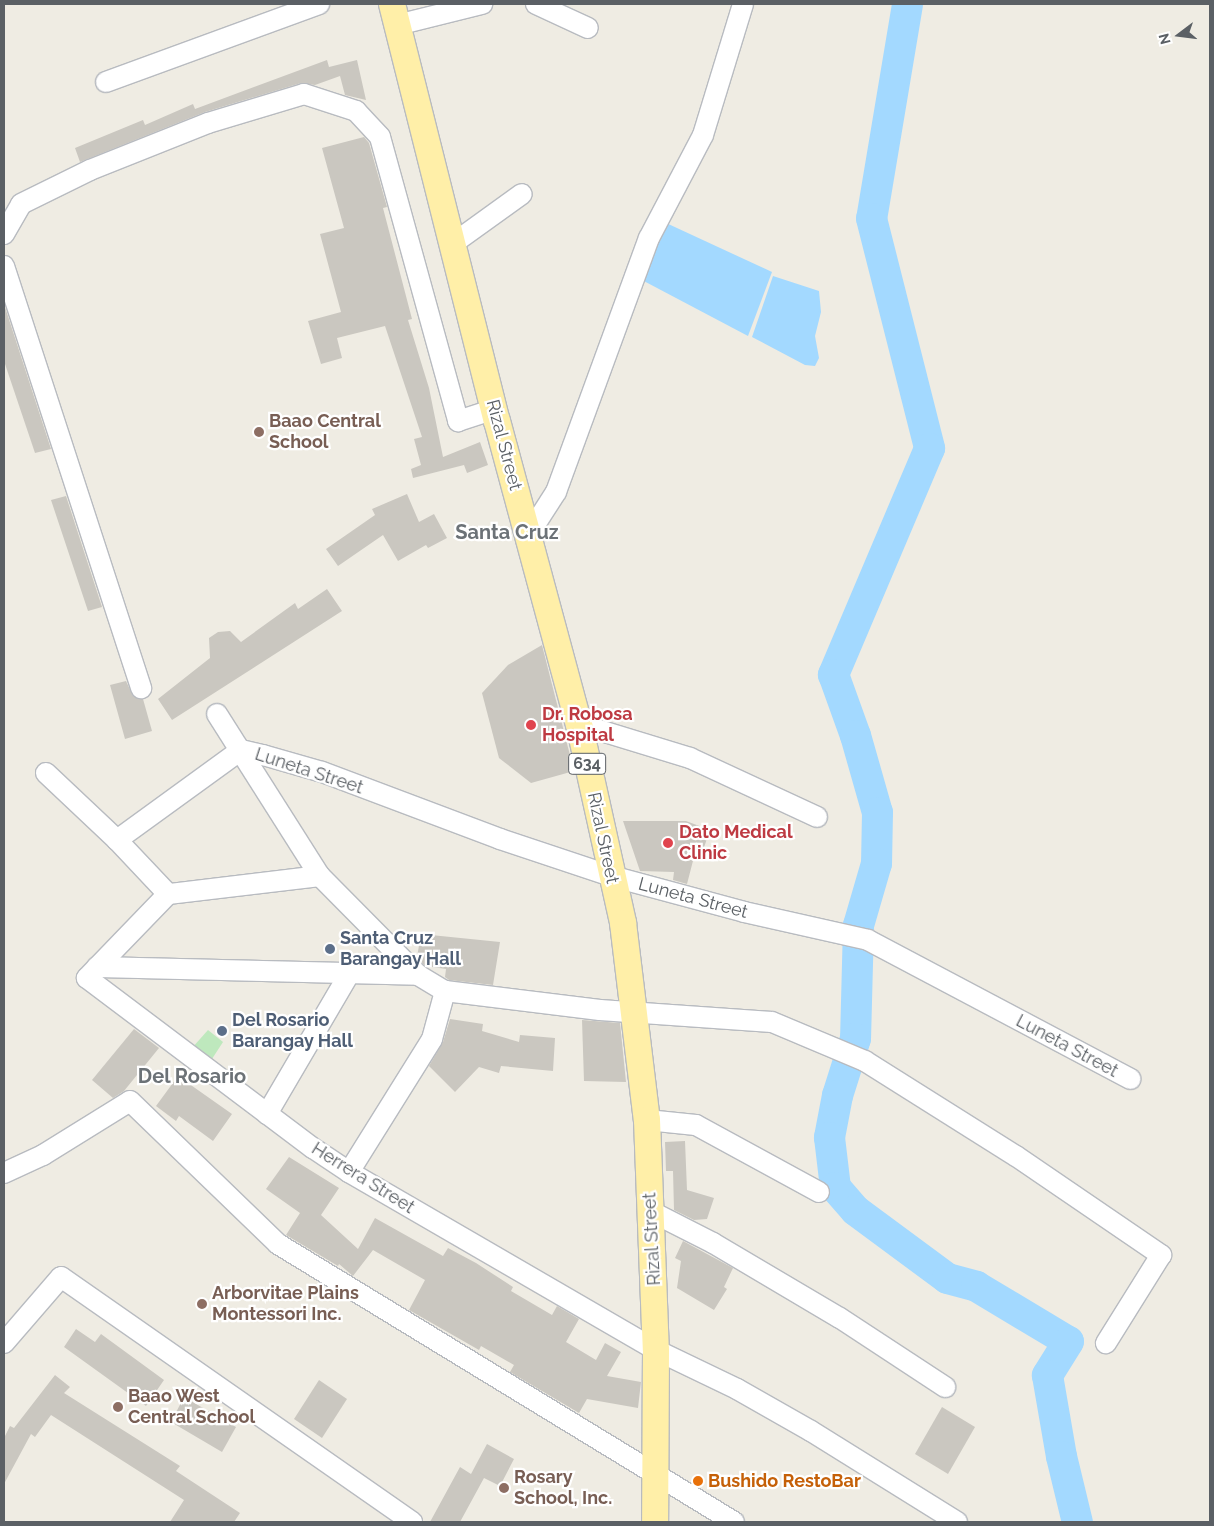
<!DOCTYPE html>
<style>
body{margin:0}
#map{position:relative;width:1214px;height:1526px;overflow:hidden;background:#efece3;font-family:Raleway,sans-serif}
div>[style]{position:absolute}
.green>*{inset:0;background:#bee8bd}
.water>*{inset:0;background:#a3d9ff}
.river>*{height:31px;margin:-15.5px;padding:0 15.5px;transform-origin:15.5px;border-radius:15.5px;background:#a3d9ff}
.building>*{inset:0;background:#cac7c0}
.roads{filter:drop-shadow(1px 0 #b8bbc0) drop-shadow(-1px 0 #b8bbc0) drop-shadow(0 1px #b8bbc0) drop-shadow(0 -1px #b8bbc0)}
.minor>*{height:20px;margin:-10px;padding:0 10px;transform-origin:10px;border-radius:10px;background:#fff}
.major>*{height:26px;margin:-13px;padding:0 13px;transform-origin:13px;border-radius:13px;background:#ffefa8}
.dots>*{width:14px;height:14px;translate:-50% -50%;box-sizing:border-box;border:2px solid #fff;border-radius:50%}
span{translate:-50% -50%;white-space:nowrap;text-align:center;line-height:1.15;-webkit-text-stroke:4.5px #fff;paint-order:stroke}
.shield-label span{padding:1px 4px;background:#fff;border:1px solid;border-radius:4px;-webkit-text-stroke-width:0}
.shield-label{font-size:16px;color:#5b6065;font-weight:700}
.education-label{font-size:18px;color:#785e54;font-weight:700}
.left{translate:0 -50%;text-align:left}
.street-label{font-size:18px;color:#5b6065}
.health-label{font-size:18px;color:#be3a42;font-weight:700}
.service-label{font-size:18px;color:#4e5e75;font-weight:700}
.food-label{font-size:18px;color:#c56008;font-weight:700}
.quarter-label{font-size:20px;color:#6c7277;font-weight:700}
.frame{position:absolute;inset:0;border:5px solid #5b6065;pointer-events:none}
.north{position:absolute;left:1154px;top:10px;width:50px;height:50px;-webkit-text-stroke:4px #fff;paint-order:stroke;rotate:255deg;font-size:14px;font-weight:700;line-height:20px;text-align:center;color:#5b6065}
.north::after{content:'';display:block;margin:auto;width:18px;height:22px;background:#5b6065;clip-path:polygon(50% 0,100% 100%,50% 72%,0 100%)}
</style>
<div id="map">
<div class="green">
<div style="clip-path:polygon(208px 1030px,223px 1042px,210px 1062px,192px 1048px)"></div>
</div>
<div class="water">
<div style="clip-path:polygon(664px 222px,772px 272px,748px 336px,640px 279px)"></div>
<div style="clip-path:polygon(773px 276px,819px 291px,821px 312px,815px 336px,819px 358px,815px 366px,805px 365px,752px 337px)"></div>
</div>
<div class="river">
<div style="left:907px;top:4px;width:217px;rotate:99.5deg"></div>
<div style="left:871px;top:218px;width:237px;rotate:75.8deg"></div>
<div style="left:929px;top:448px;width:246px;rotate:113deg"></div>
<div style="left:833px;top:674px;width:65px;rotate:70.2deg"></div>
<div style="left:855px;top:735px;width:80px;rotate:74.1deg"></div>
<div style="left:877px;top:812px;width:51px;rotate:91.1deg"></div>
<div style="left:876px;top:863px;width:65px;rotate:106.2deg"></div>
<div style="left:858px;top:925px;width:113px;rotate:91.5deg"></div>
<div style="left:855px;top:1038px;width:60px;rotate:107.5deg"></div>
<div style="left:837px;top:1095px;width:43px;rotate:100.8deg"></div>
<div style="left:829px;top:1137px;width:50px;rotate:83.2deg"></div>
<div style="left:835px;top:1187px;width:30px;rotate:49deg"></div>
<div style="left:855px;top:1210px;width:114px;rotate:36.5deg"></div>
<div style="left:947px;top:1278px;width:30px;rotate:15deg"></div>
<div style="left:976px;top:1286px;width:107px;rotate:30.9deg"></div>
<div style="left:1068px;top:1341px;width:40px;rotate:122deg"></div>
<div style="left:1047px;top:1375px;width:82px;rotate:80.2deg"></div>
<div style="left:1061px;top:1456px;width:68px;rotate:76.4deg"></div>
</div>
<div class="building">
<div style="clip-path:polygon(327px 60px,329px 67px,357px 60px,366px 100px,345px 95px,340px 76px,315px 85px,301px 83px,205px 112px,80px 162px,75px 148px,143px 120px,145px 125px,193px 104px,195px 109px)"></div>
<div style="clip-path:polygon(364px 137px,369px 143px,387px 207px,383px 208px,412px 319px,408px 320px,429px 388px,443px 457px,480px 442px,488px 465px,467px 473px,464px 465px,413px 478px,411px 469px,421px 465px,414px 439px,422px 437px,385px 326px,337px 338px,342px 358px,321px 364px,308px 321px,341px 312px,320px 234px,344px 228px,322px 148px)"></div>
<div style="clip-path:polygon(4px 304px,51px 449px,35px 453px,4px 361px)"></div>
<div style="clip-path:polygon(407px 494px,419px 522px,434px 514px,447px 538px,428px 548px,426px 545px,398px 561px,383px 535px,338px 566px,326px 549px,375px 515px,372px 509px)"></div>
<div style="clip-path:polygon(66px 496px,102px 607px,88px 611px,51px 500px)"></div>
<div style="clip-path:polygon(327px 589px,342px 611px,172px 720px,158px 699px,210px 658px,209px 638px,218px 632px,230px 631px,241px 642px,295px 603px,298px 609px)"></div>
<div style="clip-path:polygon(542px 645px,574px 771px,531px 783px,499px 758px,482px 693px,508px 665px)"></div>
<div style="clip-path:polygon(126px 681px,133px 696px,143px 699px,152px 731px,125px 739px,110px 685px)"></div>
<div style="clip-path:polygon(623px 821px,686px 821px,710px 830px,701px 856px,694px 857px,687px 884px,673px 880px,674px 872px,640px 871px)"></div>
<div style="clip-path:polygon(421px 934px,500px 942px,493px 985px,449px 980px,445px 977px,446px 969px,425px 966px,417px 957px)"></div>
<div style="clip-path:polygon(450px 1019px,483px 1024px,482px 1031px,519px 1042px,520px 1035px,555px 1038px,553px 1071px,501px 1066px,499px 1073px,479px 1067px,455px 1092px,429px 1066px,443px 1042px)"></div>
<div style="clip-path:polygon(582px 1020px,620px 1023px,626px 1082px,584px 1081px)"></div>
<div style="clip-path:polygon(134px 1029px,159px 1048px,124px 1091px,113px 1098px,92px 1080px)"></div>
<div style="clip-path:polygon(178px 1076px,232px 1114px,213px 1141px,179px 1116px,176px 1121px,156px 1106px)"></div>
<div style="clip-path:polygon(685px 1141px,687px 1190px,714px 1198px,707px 1219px,694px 1220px,674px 1210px,673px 1171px,666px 1171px,665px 1142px)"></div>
<div style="clip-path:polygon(289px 1157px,339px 1188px,321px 1215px,358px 1249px,375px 1218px,443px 1256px,448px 1248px,476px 1263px,513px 1287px,511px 1291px,552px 1315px,557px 1306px,579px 1319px,566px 1342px,596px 1360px,605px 1343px,621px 1352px,607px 1376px,641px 1382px,638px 1408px,587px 1399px,579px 1413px,510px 1372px,514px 1365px,481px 1346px,479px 1350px,409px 1310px,425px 1280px,373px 1250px,353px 1276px,339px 1264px,338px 1266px,286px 1235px,300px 1213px,266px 1189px)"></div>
<div style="clip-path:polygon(683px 1241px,733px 1268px,724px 1287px,727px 1289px,714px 1310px,677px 1288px,681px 1261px,675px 1258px)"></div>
<div style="clip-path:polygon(76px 1329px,95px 1342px,101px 1334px,164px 1380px,146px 1406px,64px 1347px)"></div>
<div style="clip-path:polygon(55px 1375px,70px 1387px,64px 1393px,180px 1466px,176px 1471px,240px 1513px,234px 1522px,170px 1522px,184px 1500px,51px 1415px,35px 1437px,31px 1434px,4px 1484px,4px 1438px,10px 1426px,14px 1428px)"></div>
<div style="clip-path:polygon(319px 1380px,347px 1399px,322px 1438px,294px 1419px)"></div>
<div style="clip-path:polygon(184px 1397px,236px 1427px,222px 1452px,171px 1422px)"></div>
<div style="clip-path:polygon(942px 1407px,975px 1427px,948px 1474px,915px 1454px)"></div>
<div style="clip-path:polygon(487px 1444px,514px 1459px,500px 1486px,484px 1478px,460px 1522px,430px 1522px,460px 1467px,471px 1474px)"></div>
</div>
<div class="roads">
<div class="minor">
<div style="left:536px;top:4px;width:57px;rotate:24.8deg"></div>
<div style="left:397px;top:25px;width:88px;rotate:-13.9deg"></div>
<div style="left:106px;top:82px;width:227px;rotate:-20.1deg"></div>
<div style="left:4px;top:234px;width:34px;rotate:-60deg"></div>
<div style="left:21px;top:204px;width:77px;rotate:-26.2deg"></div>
<div style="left:90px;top:170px;width:127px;rotate:-21.7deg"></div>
<div style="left:208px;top:123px;width:100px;rotate:-16.8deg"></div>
<div style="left:304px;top:94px;width:55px;rotate:18.1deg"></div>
<div style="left:356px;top:111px;width:35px;rotate:47deg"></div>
<div style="left:380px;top:137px;width:295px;rotate:74.6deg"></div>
<div style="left:458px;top:421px;width:38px;rotate:-18deg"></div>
<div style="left:451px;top:245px;width:87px;rotate:-35.7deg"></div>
<div style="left:4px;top:266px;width:444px;rotate:72deg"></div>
<div style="left:529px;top:534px;width:50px;rotate:-57.3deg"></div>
<div style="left:556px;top:492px;width:270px;rotate:-69.9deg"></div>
<div style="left:649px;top:238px;width:116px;rotate:-62.3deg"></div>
<div style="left:703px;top:135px;width:137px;rotate:-73deg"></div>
<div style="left:217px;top:714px;width:192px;rotate:57.6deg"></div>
<div style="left:320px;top:876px;width:139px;rotate:45.3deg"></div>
<div style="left:418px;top:975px;width:31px;rotate:31deg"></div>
<div style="left:445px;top:991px;width:156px;rotate:7deg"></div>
<div style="left:600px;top:1010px;width:172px;rotate:4deg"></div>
<div style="left:772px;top:1022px;width:101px;rotate:22.8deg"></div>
<div style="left:865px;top:1061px;width:178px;rotate:32.2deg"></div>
<div style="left:1016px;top:1156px;width:176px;rotate:34.3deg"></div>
<div style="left:1161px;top:1255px;width:104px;rotate:122deg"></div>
<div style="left:579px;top:724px;width:116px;rotate:17deg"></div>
<div style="left:690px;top:758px;width:140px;rotate:24.9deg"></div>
<div style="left:46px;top:773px;width:98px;rotate:43.3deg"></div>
<div style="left:117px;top:840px;width:74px;rotate:46.6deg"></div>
<div style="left:117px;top:840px;width:153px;rotate:-36deg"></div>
<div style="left:241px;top:750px;width:23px;rotate:13deg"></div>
<div style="left:263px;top:755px;width:61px;rotate:16.1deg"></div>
<div style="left:322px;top:772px;width:190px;rotate:20.6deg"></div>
<div style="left:500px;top:839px;width:117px;rotate:18.4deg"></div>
<div style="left:611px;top:876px;width:138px;rotate:15.1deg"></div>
<div style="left:744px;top:912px;width:127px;rotate:12.7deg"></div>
<div style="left:868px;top:940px;width:297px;rotate:27.9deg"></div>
<div style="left:320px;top:876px;width:153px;rotate:173.2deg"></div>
<div style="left:168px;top:894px;width:117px;rotate:134deg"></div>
<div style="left:87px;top:978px;width:283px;rotate:37deg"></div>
<div style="left:313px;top:1148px;width:43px;rotate:33.7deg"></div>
<div style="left:349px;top:1172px;width:355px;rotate:30.1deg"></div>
<div style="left:656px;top:1350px;width:90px;rotate:25.7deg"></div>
<div style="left:737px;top:1389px;width:85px;rotate:29.6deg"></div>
<div style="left:811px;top:1431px;width:172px;rotate:31.9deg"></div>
<div style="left:97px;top:967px;width:321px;rotate:1.4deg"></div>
<div style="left:267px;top:1114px;width:162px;rotate:-59.6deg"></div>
<div style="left:647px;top:1120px;width:49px;rotate:5.8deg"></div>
<div style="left:696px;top:1125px;width:140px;rotate:28.6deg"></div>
<div style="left:349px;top:1172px;width:157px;rotate:-58deg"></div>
<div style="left:432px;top:1039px;width:50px;rotate:-74.8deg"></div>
<div style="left:4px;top:1173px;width:43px;rotate:-24.8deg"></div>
<div style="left:43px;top:1155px;width:102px;rotate:-31.8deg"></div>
<div style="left:130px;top:1101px;width:206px;rotate:44deg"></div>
<div style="left:278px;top:1244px;width:534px;rotate:31.37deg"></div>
<div style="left:650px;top:1211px;width:71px;rotate:26.9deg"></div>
<div style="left:713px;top:1243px;width:147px;rotate:30.6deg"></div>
<div style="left:840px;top:1318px;width:126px;rotate:33.3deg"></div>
<div style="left:4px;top:1343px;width:87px;rotate:-49.2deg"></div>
<div style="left:61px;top:1277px;width:428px;rotate:34.9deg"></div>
</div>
<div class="major">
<div style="left:392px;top:4px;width:430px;rotate:75.9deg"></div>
<div style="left:497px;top:421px;width:314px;rotate:74.9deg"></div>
<div style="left:579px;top:724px;width:204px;rotate:77.5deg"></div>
<div style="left:623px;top:923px;width:198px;rotate:83.1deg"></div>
<div style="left:647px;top:1120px;width:230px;rotate:87.8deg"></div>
<div style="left:656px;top:1350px;width:172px;rotate:90.3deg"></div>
</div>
</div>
<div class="dots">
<div style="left:259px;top:432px;background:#8d6e63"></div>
<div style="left:531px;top:725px;background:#e0444e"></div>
<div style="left:668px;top:843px;background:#e0444e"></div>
<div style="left:330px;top:949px;background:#5c6f8a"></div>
<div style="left:222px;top:1031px;background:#5c6f8a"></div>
<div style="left:202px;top:1304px;background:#8d6e63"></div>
<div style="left:118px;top:1407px;background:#8d6e63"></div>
<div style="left:698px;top:1481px;background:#e8710a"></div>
<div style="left:504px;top:1488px;background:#8d6e63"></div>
</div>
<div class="shield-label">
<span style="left:587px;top:764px">634</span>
</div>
<div class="education-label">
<span class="left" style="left:269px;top:432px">Baao Central<br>School</span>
<span class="left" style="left:212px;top:1304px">Arborvitae Plains<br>Montessori Inc.</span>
<span class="left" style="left:128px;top:1407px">Baao West<br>Central School</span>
<span class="left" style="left:514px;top:1488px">Rosary<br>School, Inc.</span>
</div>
<div class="street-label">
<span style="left:504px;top:445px;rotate:75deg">Rizal Street</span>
<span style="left:309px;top:771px;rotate:18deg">Luneta Street</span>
<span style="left:603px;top:838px;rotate:78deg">Rizal Street</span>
<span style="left:693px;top:898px;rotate:15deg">Luneta Street</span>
<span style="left:1067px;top:1046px;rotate:28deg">Luneta Street</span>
<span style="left:363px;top:1178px;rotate:32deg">Herrera Street</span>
<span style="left:652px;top:1239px;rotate:-93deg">Rizal Street</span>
</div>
<div class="health-label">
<span class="left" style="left:542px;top:725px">Dr. Robosa<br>Hospital</span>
<span class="left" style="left:679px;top:843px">Dato Medical<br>Clinic</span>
</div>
<div class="service-label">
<span class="left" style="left:340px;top:949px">Santa Cruz<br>Barangay Hall</span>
<span class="left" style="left:232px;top:1031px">Del Rosario<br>Barangay Hall</span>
</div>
<div class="food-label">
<span class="left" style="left:708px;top:1481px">Bushido RestoBar</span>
</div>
<div class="quarter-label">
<span style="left:507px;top:532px">Santa Cruz</span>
<span style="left:192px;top:1076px">Del Rosario</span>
</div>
<div class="frame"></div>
<div class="north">N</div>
</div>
